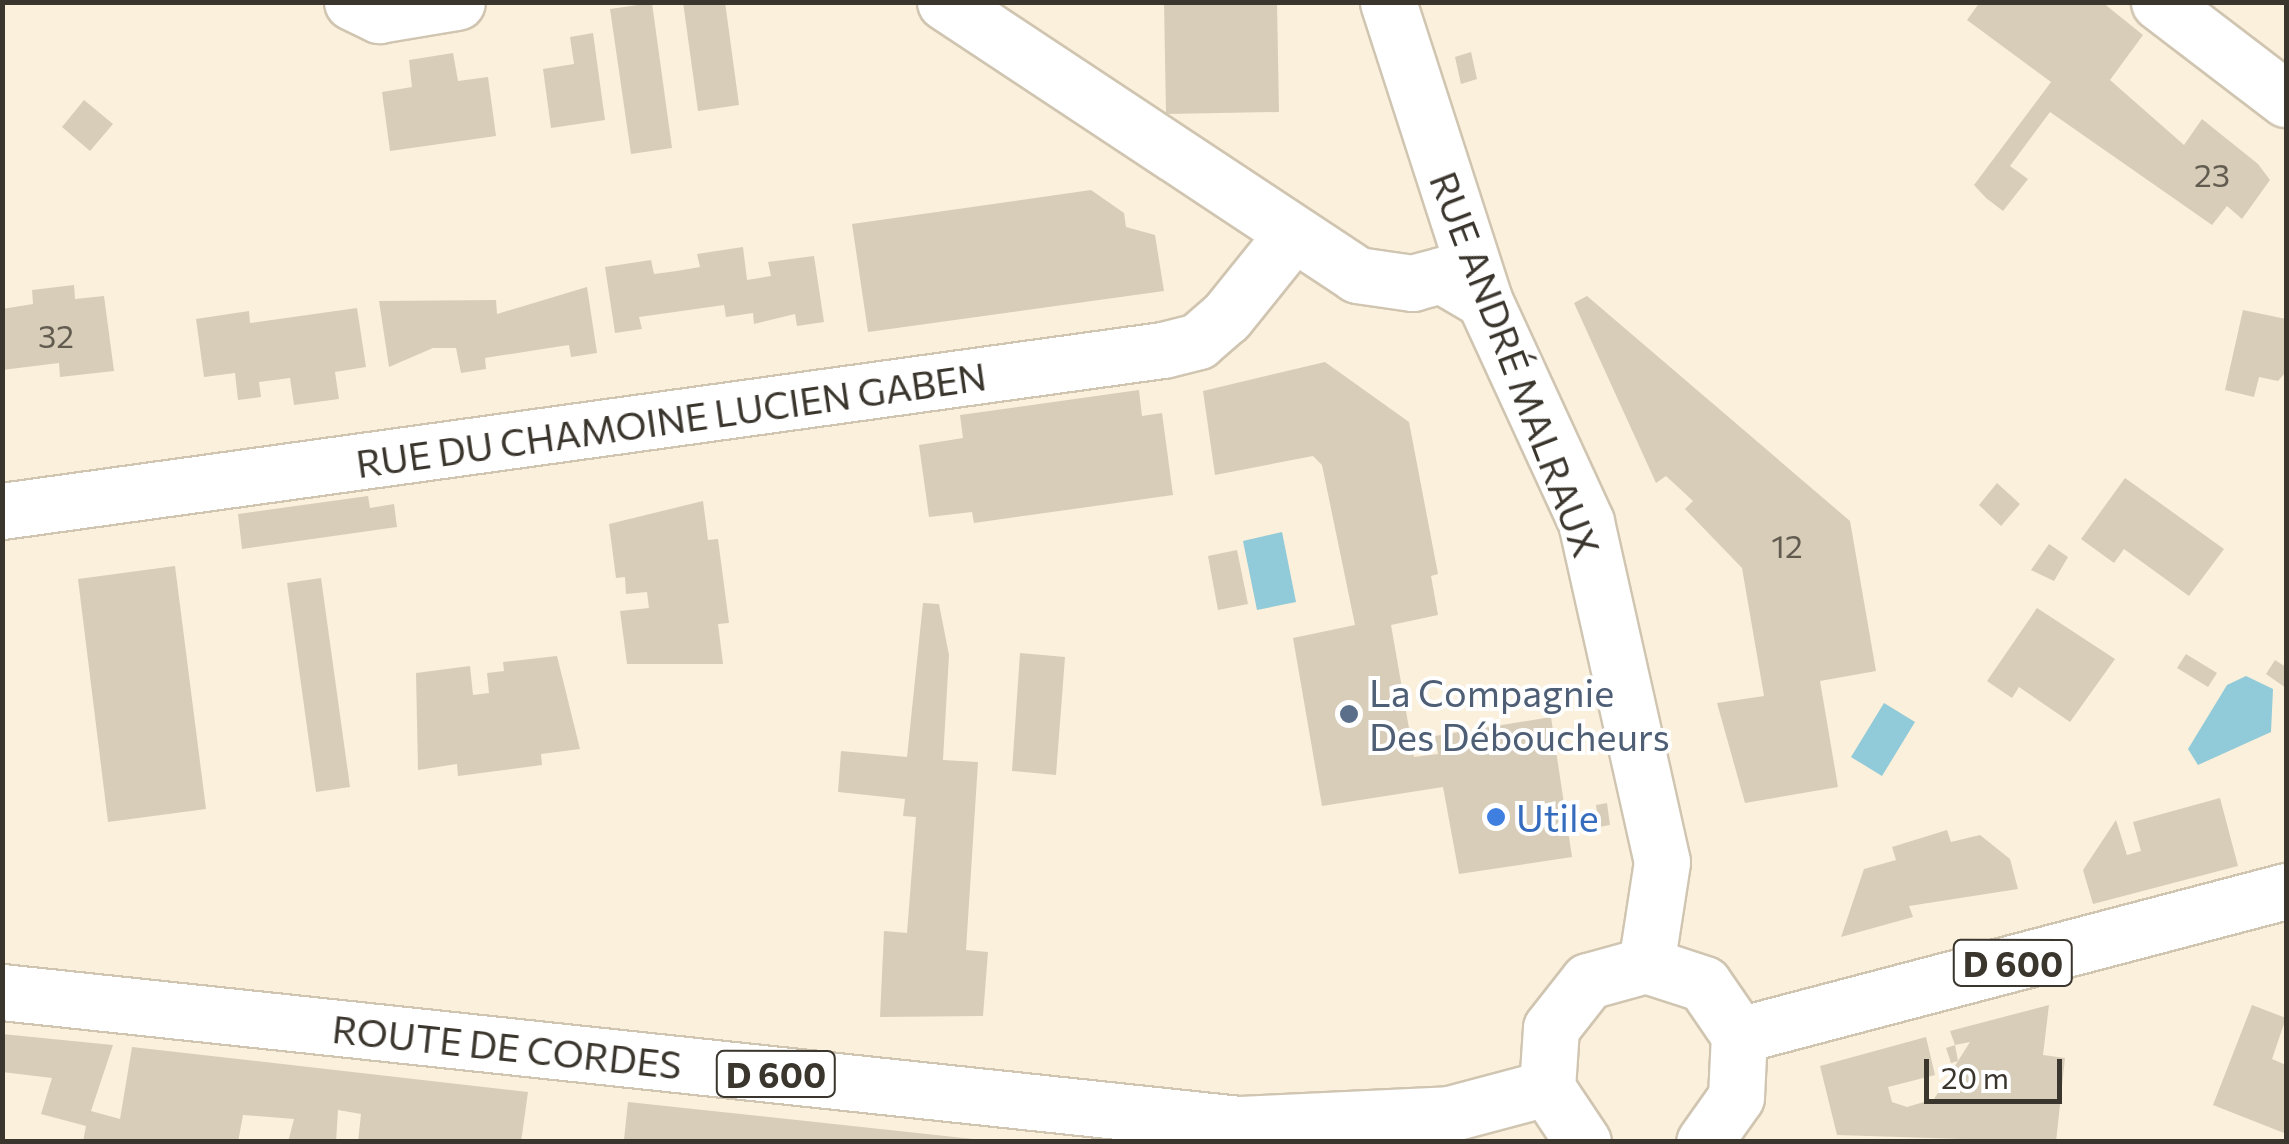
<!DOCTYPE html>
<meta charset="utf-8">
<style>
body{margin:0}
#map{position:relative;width:2289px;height:1144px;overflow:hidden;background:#fbf0db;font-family:Commissioner,sans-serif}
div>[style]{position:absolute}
.water>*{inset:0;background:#91cad8}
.building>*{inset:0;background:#d8cdb9}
.roads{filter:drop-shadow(2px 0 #d0c5b1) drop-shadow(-2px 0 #d0c5b1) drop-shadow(0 2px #d0c5b1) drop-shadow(0 -2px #d0c5b1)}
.minor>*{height:55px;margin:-27.5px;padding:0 27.5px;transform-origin:27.5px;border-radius:27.5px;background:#fff}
.primary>*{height:55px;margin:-27.5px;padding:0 27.5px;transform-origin:27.5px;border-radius:27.5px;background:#fff}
.dots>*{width:28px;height:28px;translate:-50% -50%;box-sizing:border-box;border:5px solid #fff;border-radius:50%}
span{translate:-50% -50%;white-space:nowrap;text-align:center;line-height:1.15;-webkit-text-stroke:8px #fff;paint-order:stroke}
.number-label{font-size:32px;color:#625b50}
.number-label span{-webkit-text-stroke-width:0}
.shield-label span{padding:2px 8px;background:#fff;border:2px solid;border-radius:8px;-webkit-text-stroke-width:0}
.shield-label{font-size:35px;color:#3a352d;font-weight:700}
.street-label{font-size:38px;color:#3a352d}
.service-label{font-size:38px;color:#4e5e75}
.left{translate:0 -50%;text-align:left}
.shop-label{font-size:38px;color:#366cbe}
.frame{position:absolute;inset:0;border:5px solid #3a352d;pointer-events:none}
.scale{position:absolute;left:1924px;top:1059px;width:138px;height:45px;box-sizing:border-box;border:5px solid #3a352d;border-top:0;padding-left:12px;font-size:30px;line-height:35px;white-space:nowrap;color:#3a352d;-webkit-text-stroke:8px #fff;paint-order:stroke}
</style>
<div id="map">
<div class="water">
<div style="clip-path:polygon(1282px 532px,1296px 602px,1257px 610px,1243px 541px)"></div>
<div style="clip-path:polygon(2246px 676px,2273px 689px,2271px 732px,2198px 765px,2188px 749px,2227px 685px)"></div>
<div style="clip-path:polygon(1884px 703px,1915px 722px,1882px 776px,1851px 757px)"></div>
</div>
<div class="building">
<div style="clip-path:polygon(683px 2px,725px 2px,739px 105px,698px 111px)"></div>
<div style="clip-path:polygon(1164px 2px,1277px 2px,1279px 112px,1166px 114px)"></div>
<div style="clip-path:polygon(1980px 2px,2102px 2px,2143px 35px,2110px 80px,2184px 145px,2202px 119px,2258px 164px,2270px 180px,2242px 219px,2227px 206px,2212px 225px,2050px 112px,2010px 166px,2028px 179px,2003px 211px,1986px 198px,1974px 185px,2051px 82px,1967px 20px)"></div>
<div style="clip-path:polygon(652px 3px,672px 148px,631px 154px,610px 9px)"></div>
<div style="clip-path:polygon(593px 33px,605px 120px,551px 128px,543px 69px,574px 64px,570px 37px)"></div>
<div style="clip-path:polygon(1471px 52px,1477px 79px,1461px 84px,1455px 57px)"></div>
<div style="clip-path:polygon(453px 53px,458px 81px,488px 77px,496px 136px,390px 151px,382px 92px,412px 87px,409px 60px)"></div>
<div style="clip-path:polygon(84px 100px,113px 124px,90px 151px,62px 127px)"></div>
<div style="clip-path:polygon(1091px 190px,1124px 213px,1126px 227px,1155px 235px,1164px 291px,868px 332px,852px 224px)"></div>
<div style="clip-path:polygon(743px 247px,747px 280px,771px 276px,768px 262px,814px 256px,824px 322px,797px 326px,795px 314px,754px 324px,753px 313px,726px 317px,724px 305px,639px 317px,642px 329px,615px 333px,605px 267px,651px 260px,654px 274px,677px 271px,700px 267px,697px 254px)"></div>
<div style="clip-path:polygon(74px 285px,75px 299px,104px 296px,114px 371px,60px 377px,59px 363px,2px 370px,2px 309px,33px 304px,32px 290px)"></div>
<div style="clip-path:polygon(587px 287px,597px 353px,571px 357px,569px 345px,549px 348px,485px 358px,486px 369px,461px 373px,456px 348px,433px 348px,389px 367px,379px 301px,496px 300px,497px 314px)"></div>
<div style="clip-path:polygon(1587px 296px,1850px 521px,1876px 671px,1820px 681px,1838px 787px,1745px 803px,1717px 703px,1764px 696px,1742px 568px,1685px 509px,1693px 501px,1666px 476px,1656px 483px,1574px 303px)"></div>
<div style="clip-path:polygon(357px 308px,366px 367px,335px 372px,339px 399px,294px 405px,290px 378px,259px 382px,261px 397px,238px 400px,235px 373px,204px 377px,196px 319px,249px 311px,250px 323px)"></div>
<div style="clip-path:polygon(2243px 310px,2286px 319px,2286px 372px,2278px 381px,2259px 377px,2254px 397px,2225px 390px)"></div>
<div style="clip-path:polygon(1325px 362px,1409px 422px,1438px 574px,1431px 576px,1438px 615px,1391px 625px,1414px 757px,1438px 754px,1435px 736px,1551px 717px,1572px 857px,1459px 874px,1443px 787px,1322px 806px,1293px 638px,1355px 625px,1322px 465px,1313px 456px,1215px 475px,1203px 391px)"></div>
<div style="clip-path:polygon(1139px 390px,1142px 416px,1162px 413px,1173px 495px,974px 523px,972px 512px,929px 517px,919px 445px,963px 438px,960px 415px)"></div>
<div style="clip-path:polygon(2125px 478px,2224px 549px,2189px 596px,2124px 549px,2114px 563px,2081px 539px)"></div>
<div style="clip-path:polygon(1997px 483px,2020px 504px,2001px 526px,1979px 505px)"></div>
<div style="clip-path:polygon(368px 496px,370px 508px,394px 504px,397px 527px,242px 549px,238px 514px)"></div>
<div style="clip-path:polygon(703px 501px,708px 540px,718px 539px,729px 623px,718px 624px,723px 664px,627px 664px,620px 611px,649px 608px,647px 592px,626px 594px,625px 577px,616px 578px,609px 524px)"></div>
<div style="clip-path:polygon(2049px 544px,2068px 557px,2054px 581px,2031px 570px)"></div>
<div style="clip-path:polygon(1237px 550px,1248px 604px,1218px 610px,1208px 556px)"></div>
<div style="clip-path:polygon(175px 566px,206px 809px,108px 822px,78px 579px)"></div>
<div style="clip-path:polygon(321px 578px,350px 787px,316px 792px,287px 583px)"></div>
<div style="clip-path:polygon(923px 603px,939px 604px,949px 655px,943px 760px,978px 762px,966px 950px,988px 952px,983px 1016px,880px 1017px,884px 931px,907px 933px,916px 817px,903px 816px,905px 799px,838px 792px,841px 751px,907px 757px)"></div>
<div style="clip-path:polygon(2037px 608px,2115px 659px,2070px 722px,2019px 687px,2012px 698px,1987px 681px)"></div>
<div style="clip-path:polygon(1020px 653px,1065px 657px,1056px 775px,1012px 771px)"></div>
<div style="clip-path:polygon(2186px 654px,2217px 673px,2208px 687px,2177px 668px)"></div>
<div style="clip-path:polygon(557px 656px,580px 749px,541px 754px,542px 765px,458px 776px,457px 764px,418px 770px,416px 673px,470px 666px,473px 695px,489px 693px,487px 673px,504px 671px,503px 662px)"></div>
<div style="clip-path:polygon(2275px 660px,2286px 667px,2286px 688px,2266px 674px)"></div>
<div style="clip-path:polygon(2220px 798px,2238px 866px,2093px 904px,2083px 870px,2116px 820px,2127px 855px,2141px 851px,2133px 822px)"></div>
<div style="clip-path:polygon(1607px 803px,1610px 825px,1599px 827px,1596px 805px)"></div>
<div style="clip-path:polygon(1947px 830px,1951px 842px,1980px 835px,2010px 859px,2018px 889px,1909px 906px,1913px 917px,1841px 937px,1864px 869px,1896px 860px,1892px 847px)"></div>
<div style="clip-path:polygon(2049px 1005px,2043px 1055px,2065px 1058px,2056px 1142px,1837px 1135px,1820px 1066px,1926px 1037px,1935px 1075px,1888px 1087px,1892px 1102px,1907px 1107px,1934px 1099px,1970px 1042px,1955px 1045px,1950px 1031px)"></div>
<div style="clip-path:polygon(2252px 1005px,2286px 1018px,2272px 1059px,2286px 1065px,2284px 1133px,2213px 1105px)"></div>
<div style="clip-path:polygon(2px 1034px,113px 1045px,91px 1111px,120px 1119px,132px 1047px,528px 1092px,521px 1142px,358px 1142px,361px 1114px,338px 1110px,336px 1142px,288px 1142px,294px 1119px,243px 1115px,238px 1142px,83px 1142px,86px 1126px,41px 1114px,52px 1078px,2px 1072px)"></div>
<div style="clip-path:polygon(1955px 1045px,1958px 1061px,1951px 1063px,1946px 1048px)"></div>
<div style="clip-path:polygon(628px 1102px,973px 1139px,973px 1142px,624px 1140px)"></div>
</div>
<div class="roads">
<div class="minor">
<div style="left:352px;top:2px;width:30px;rotate:26deg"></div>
<div style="left:379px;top:15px;width:79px;rotate:-9.5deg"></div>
<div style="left:945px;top:2px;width:494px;rotate:33.5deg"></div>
<div style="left:1357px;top:275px;width:56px;rotate:8.3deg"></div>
<div style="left:1412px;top:283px;width:30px;rotate:-15deg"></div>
<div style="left:1441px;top:275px;width:50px;rotate:30.2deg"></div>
<div style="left:1388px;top:2px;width:313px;rotate:72.1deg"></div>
<div style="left:1484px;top:300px;width:244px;rotate:65.3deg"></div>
<div style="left:1586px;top:522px;width:348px;rotate:77.4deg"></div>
<div style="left:1662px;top:862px;width:104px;rotate:98.8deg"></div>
<div style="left:2159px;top:2px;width:160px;rotate:37.4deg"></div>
<div style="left:2px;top:511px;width:1172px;rotate:-7.9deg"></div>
<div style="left:1163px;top:350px;width:36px;rotate:-14deg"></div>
<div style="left:1198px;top:341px;width:37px;rotate:-41deg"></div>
<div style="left:1226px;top:317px;width:105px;rotate:-51.2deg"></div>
</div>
<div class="primary">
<div style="left:2px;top:992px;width:1245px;rotate:6.09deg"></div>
<div style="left:1240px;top:1124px;width:209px;rotate:-2.7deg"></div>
<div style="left:1449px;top:1114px;width:101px;rotate:-14.9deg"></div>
<div style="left:1739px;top:1035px;width:566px;rotate:-14.75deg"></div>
<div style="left:1583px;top:1142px;width:65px;rotate:-123.7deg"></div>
<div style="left:1547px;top:1088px;width:60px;rotate:-86.2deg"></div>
<div style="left:1551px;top:1028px;width:60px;rotate:-51.8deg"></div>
<div style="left:1588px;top:981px;width:60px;rotate:-15.4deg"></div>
<div style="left:1646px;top:965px;width:61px;rotate:18.1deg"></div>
<div style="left:1704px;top:984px;width:62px;rotate:55.5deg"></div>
<div style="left:1739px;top:1035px;width:62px;rotate:92.8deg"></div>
<div style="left:1736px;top:1097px;width:55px;rotate:125.4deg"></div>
</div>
</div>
<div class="dots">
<div style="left:1349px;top:714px;background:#5c6f8a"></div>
<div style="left:1496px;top:817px;background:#3f7fe0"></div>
</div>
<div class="number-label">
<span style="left:2212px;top:174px">23</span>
<span style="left:56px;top:335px">32</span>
<span style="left:1787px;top:545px">12</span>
</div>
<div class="shield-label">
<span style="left:2013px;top:963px">D 600</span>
<span style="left:776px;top:1074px">D 600</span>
</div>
<div class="street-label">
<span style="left:1516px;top:364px;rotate:69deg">RUE ANDRÉ MALRAUX</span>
<span style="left:671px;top:419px;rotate:-8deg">RUE DU CHAMOINE LUCIEN GABEN</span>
<span style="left:507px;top:1046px;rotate:6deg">ROUTE DE CORDES</span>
</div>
<div class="service-label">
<span class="left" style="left:1369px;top:714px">La Compagnie<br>Des Déboucheurs</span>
</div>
<div class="shop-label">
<span class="left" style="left:1516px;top:817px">Utile</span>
</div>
<div class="frame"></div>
<div class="scale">20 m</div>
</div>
